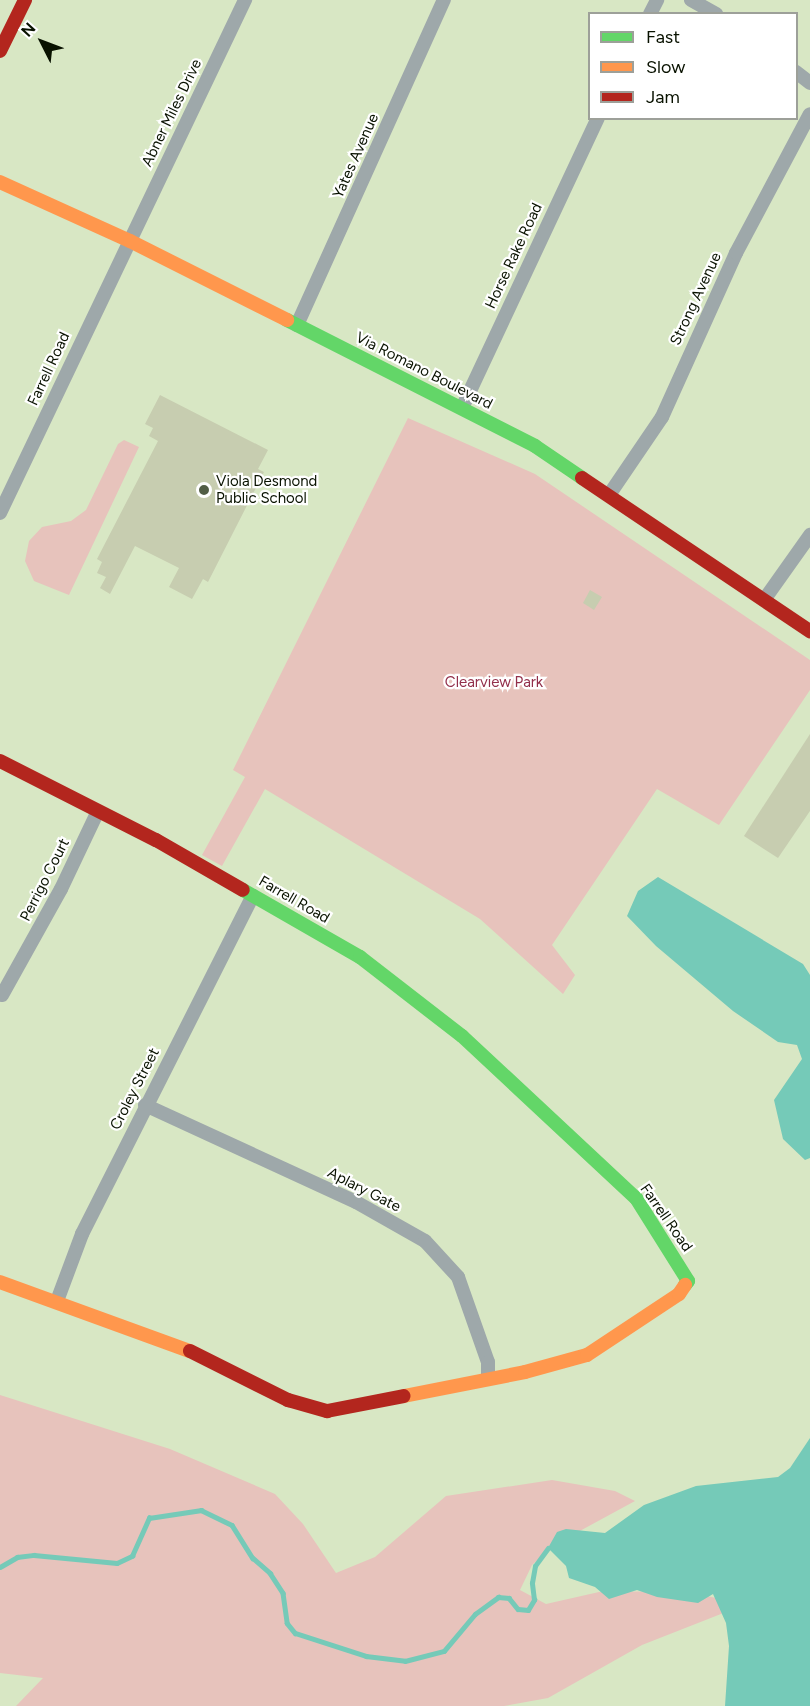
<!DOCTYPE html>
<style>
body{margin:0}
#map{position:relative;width:810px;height:1706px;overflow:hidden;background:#d8e7c4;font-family:Figtree,sans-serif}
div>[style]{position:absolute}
.green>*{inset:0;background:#e7c3bc}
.water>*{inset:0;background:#75cab8}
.stream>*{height:4.5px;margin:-2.25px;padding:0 2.25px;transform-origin:2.25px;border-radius:2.25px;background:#75cab8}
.building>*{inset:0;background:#c7cdb0}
.street>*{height:14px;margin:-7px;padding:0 7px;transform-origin:7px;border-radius:7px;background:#9ea8aa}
.fast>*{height:14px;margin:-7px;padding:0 7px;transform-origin:7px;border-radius:7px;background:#63d668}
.slow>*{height:14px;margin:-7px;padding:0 7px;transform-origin:7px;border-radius:7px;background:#ff974d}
.jam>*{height:14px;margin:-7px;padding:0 7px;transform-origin:7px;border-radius:7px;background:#b3261e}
.dots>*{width:16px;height:16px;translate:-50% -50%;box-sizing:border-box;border:3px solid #fff;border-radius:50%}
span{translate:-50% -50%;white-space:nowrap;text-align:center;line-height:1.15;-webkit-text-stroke:4.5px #fff;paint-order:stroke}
.street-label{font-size:15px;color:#091200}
.poi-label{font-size:15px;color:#091200}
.left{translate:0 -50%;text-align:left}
.park-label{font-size:15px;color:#922f4b}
.legend{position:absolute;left:588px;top:12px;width:210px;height:108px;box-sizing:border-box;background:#fff;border:2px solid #9da099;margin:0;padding:8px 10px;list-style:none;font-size:18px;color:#091200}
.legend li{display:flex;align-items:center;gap:12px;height:30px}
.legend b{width:30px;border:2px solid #9da099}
.north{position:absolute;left:12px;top:12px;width:60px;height:60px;-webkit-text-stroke:4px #fff;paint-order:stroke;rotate:312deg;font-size:16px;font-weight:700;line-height:24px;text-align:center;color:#091200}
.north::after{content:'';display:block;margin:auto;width:21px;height:27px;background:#091200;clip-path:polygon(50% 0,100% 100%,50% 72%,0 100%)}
</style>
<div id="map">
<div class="green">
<div style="clip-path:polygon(408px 418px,535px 474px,810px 660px,810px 690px,719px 825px,657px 789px,552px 945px,575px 975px,563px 994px,480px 919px,265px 789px,222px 866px,202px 855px,245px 777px,233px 770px)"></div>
<div style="clip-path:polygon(124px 440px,139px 447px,69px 595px,34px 581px,25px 561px,29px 541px,42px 527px,71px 521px,86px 510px,118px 444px)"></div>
<div style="clip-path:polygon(0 1395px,170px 1449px,275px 1494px,303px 1524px,336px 1573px,375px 1557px,446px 1496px,552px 1480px,615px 1491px,635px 1501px,554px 1545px,532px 1565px,520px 1590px,546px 1604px,599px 1592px,683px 1591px,716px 1598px,726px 1612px,642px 1645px,548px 1698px,504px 1706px,16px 1706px,43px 1678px,0 1673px)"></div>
</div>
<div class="water">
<div style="clip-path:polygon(658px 877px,803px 964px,810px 975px,810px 1158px,805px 1160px,783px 1139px,774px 1100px,802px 1059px,797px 1045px,778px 1042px,733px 1011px,656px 946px,627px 916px,638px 891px)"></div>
<div style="clip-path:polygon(810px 1438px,810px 1706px,725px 1706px,729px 1646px,726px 1623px,713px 1594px,698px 1603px,657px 1597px,637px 1590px,609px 1599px,595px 1587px,569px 1578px,566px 1566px,548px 1548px,557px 1532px,566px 1529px,605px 1533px,644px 1505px,696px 1486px,778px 1477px,790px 1468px)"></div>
</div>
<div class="stream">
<div style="left:0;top:1567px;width:20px;rotate:-30deg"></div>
<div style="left:17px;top:1557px;width:17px;rotate:-7deg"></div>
<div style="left:34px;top:1555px;width:83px;rotate:5.5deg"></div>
<div style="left:117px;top:1563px;width:17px;rotate:-25deg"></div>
<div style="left:132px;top:1556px;width:42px;rotate:-65.9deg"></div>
<div style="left:149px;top:1518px;width:53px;rotate:-8.7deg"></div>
<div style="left:201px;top:1510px;width:34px;rotate:26deg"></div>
<div style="left:232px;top:1525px;width:39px;rotate:58deg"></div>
<div style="left:253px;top:1558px;width:23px;rotate:41deg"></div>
<div style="left:270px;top:1573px;width:24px;rotate:57deg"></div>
<div style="left:283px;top:1593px;width:30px;rotate:82deg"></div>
<div style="left:287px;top:1623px;width:13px;rotate:51deg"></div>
<div style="left:295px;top:1633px;width:75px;rotate:17.9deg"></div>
<div style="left:366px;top:1656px;width:39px;rotate:7deg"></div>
<div style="left:405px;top:1661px;width:40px;rotate:-14.4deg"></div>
<div style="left:444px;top:1651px;width:48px;rotate:-50deg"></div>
<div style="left:475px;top:1614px;width:29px;rotate:-36deg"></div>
<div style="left:498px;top:1597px;width:11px;rotate:5deg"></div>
<div style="left:509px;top:1598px;width:14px;rotate:51deg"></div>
<div style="left:518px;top:1609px;width:10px;rotate:6deg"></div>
<div style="left:528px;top:1610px;width:12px;rotate:-59deg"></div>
<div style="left:534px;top:1600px;width:17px;rotate:-97deg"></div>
<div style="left:532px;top:1583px;width:17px;rotate:-80deg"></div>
<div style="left:535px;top:1566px;width:22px;rotate:-54deg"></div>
</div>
<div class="building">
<div style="clip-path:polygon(160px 395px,268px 450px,258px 469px,264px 472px,208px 582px,203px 579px,192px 599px,169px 587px,179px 568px,135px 546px,110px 594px,100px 588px,106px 577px,97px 573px,102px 562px,97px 559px,158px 441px,149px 436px,153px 428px,145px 424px)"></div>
<div style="clip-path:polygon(590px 590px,602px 597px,594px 610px,583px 603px)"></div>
<div style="clip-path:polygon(810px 734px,810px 811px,778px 858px,744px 836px)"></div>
</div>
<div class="street">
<div style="left:691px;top:0;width:29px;rotate:29deg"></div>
<div style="left:650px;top:14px;width:16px;rotate:-63deg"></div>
<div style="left:796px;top:72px;width:18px;rotate:38deg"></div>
<div style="left:297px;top:325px;width:357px;rotate:-65.7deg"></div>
<div style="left:462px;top:408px;width:320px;rotate:-64.9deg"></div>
<div style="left:609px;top:495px;width:94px;rotate:-55.8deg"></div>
<div style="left:662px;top:417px;width:180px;rotate:-65.7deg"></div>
<div style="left:736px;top:253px;width:157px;rotate:-62deg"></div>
<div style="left:0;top:513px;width:569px;rotate:-64.47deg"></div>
<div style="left:764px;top:600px;width:80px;rotate:-54.7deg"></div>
<div style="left:2px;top:995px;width:121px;rotate:-60.9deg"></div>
<div style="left:61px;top:889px;width:86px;rotate:-64.6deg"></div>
<div style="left:145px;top:1105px;width:232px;rotate:24.7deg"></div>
<div style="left:356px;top:1202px;width:79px;rotate:29.5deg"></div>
<div style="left:425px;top:1241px;width:49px;rotate:47.5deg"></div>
<div style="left:458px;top:1277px;width:90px;rotate:70.6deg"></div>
<div style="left:488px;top:1362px;width:17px;rotate:90deg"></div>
<div style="left:57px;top:1301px;width:72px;rotate:-69.5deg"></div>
<div style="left:82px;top:1234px;width:379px;rotate:-63.2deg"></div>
</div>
<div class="fast">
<div style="left:287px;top:320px;width:278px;rotate:26.9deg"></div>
<div style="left:535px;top:446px;width:57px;rotate:34.2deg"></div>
<div style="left:243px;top:890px;width:135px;rotate:29.8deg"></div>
<div style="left:360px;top:957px;width:129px;rotate:37.8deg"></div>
<div style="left:462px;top:1036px;width:238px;rotate:43deg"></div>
<div style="left:636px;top:1198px;width:98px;rotate:57.9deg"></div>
<div style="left:688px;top:1281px;width:5px;rotate:127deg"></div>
</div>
<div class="slow">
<div style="left:0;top:182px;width:143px;rotate:24.4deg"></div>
<div style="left:130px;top:241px;width:176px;rotate:26.7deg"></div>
<div style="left:0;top:1282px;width:202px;rotate:20deg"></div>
<div style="left:404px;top:1396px;width:123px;rotate:-11.2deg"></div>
<div style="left:525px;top:1372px;width:64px;rotate:-15.3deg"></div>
<div style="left:587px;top:1355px;width:110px;rotate:-33.5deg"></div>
<div style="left:679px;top:1294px;width:11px;rotate:-56deg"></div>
</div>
<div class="jam">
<div style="left:0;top:51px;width:57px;rotate:-63.9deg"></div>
<div style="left:582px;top:478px;width:275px;rotate:33.9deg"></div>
<div style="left:0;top:761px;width:175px;rotate:26.9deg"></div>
<div style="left:156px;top:840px;width:100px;rotate:29.9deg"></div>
<div style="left:190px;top:1351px;width:110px;rotate:26.6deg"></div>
<div style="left:288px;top:1400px;width:41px;rotate:15.8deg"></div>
<div style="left:327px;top:1411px;width:78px;rotate:-11deg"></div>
</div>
<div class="dots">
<div style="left:204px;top:490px;background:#515d45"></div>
</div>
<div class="street-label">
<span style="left:172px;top:113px;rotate:-64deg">Abner Miles Drive</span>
<span style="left:356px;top:156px;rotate:-66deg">Yates Avenue</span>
<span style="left:514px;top:256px;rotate:-65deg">Horse Rake Road</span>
<span style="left:696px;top:299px;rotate:-65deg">Strong Avenue</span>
<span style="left:49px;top:369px;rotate:-65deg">Farrell Road</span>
<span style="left:424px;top:371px;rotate:27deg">Via Romano Boulevard</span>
<span style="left:45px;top:880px;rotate:-63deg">Perrigo Court</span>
<span style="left:294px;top:900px;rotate:30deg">Farrell Road</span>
<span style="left:135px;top:1089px;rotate:-63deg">Croley Street</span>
<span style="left:364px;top:1190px;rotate:27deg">Aplary Gate</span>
<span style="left:666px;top:1218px;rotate:55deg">Farrell Road</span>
</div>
<div class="poi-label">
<span class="left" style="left:216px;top:490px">Viola Desmond<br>Public School</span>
</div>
<div class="park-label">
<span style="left:494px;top:683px">Clearview Park</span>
</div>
<ul class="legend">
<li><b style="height:8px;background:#63d668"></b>Fast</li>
<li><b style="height:8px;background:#ff974d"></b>Slow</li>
<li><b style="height:8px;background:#b3261e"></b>Jam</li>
</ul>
<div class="north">N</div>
</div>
